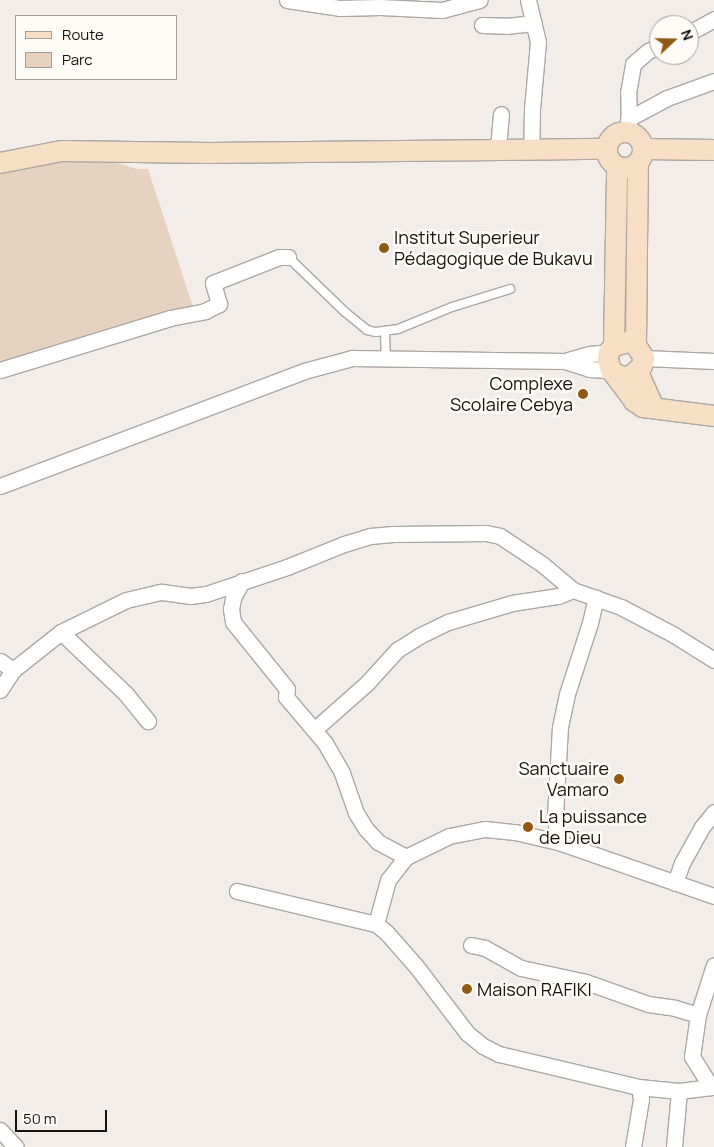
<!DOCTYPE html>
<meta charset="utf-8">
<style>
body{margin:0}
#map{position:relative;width:714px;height:1147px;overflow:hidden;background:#f2ede9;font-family:Manrope,sans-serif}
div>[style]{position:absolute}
.green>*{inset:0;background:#e7d2bf}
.roads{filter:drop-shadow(1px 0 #aca7a3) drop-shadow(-1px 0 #aca7a3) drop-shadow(0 1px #aca7a3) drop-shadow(0 -1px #aca7a3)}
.lane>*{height:8px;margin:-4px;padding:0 4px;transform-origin:4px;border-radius:4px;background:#fff}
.street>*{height:15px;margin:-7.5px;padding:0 7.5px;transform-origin:7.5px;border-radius:7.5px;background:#fff}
.secondary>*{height:20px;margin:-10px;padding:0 10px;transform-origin:10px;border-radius:10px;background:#f6dfc4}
.secondary>.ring{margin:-10px;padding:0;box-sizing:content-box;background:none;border:20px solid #f6dfc4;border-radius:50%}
.dots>*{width:14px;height:14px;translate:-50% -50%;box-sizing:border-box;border:2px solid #fffbf7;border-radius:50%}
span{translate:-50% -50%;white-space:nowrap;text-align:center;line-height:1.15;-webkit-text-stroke:5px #fffbf7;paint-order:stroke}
.poi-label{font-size:18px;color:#151312}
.left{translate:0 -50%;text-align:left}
.right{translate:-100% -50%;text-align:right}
.legend{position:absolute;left:15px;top:15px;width:162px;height:65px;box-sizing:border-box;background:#fffbf7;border:1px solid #a19e9b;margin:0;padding:6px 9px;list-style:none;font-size:15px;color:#151312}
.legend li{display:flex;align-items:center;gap:10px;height:25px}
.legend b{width:25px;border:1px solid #a19e9b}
.north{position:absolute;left:649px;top:15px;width:50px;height:50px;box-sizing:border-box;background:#fffbf7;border:1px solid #a19e9b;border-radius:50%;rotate:69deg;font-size:14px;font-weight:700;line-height:20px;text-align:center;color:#151312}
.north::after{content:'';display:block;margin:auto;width:18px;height:22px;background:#915913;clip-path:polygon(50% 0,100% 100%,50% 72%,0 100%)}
.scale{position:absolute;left:15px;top:1110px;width:92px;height:22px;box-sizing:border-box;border:2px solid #151312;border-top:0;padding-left:6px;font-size:15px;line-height:18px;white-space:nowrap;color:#151312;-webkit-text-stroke:4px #fffbf7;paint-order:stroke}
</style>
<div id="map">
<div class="green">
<div style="clip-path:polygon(63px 162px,117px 163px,137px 169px,148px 169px,193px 307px,0 370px,0 174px)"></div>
</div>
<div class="roads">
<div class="lane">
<div style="left:288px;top:257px;width:79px;rotate:44deg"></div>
<div style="left:345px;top:312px;width:28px;rotate:39deg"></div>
<div style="left:367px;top:330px;width:9px;rotate:13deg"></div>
<div style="left:376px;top:332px;width:22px;rotate:-8deg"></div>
<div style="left:398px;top:329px;width:58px;rotate:-22.2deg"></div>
<div style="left:452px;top:307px;width:61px;rotate:-17.2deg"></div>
<div style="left:385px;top:333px;width:25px;rotate:88deg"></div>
</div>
<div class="street">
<div style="left:287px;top:0;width:54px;rotate:8.6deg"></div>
<div style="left:340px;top:8px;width:40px;rotate:-1.4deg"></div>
<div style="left:380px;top:7px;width:62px;rotate:2.8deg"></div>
<div style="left:442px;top:10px;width:39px;rotate:-15deg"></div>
<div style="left:528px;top:0;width:43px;rotate:76.6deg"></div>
<div style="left:538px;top:42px;width:67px;rotate:95.1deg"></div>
<div style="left:532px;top:109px;width:39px;rotate:91deg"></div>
<div style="left:482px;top:25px;width:24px;rotate:2deg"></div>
<div style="left:506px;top:26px;width:28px;rotate:-6deg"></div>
<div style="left:689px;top:33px;width:29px;rotate:-29deg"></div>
<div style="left:628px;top:119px;width:44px;rotate:-28.3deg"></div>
<div style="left:667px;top:98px;width:50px;rotate:-19.9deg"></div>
<div style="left:629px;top:132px;width:39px;rotate:-91deg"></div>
<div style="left:628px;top:93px;width:29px;rotate:-80deg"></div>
<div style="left:633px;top:64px;width:20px;rotate:-41deg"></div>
<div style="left:648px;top:51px;width:12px;rotate:-24deg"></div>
<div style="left:498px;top:148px;width:34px;rotate:-85deg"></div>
<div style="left:644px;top:358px;width:70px;rotate:2.5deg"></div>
<div style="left:565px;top:361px;width:26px;rotate:-16deg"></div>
<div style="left:590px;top:354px;width:19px;rotate:-6deg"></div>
<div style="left:0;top:370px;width:178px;rotate:-17deg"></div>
<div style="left:170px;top:318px;width:36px;rotate:-11deg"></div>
<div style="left:205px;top:311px;width:16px;rotate:-27deg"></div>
<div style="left:219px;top:304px;width:22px;rotate:-106deg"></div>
<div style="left:213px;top:283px;width:71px;rotate:-21.5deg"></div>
<div style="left:279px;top:257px;width:9px"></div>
<div style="left:0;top:486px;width:325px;rotate:-20.7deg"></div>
<div style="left:304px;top:371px;width:50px;rotate:-15.2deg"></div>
<div style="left:352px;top:358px;width:213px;rotate:0.8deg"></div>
<div style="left:565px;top:361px;width:25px;rotate:18deg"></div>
<div style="left:589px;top:369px;width:22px;rotate:3deg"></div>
<div style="left:242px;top:581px;width:19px;rotate:118deg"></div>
<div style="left:233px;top:598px;width:11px;rotate:100deg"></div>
<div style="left:231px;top:609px;width:13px;rotate:81deg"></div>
<div style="left:233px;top:622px;width:86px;rotate:51.1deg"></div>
<div style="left:287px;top:689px;width:8px;rotate:97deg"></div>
<div style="left:286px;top:697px;width:60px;rotate:49.7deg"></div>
<div style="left:325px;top:743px;width:34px;rotate:60deg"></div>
<div style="left:342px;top:773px;width:42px;rotate:70.7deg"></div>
<div style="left:356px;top:813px;width:19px;rotate:58deg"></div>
<div style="left:366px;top:829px;width:18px;rotate:47deg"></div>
<div style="left:378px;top:842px;width:32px;rotate:28deg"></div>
<div style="left:61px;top:632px;width:90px;rotate:43.6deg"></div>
<div style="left:126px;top:694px;width:35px;rotate:51deg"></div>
<div style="left:0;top:661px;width:16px;rotate:35deg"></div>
<div style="left:0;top:690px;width:24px;rotate:-57deg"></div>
<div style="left:13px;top:670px;width:61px;rotate:-38.4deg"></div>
<div style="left:61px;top:632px;width:72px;rotate:-26.2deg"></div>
<div style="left:126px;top:600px;width:37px;rotate:-13deg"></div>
<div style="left:162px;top:592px;width:29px;rotate:8deg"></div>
<div style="left:191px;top:596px;width:15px;rotate:-8deg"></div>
<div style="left:206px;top:594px;width:85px;rotate:-18.4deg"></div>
<div style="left:287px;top:567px;width:61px;rotate:-22deg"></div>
<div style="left:344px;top:544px;width:27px;rotate:-17deg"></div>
<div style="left:370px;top:536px;width:23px;rotate:-5deg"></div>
<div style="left:393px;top:534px;width:93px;rotate:-0.6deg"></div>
<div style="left:486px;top:533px;width:14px;rotate:12deg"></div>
<div style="left:500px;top:536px;width:50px;rotate:33.7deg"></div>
<div style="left:542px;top:564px;width:40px;rotate:40deg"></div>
<div style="left:573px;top:590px;width:51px;rotate:19.5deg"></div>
<div style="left:621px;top:607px;width:60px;rotate:27.8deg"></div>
<div style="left:674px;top:635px;width:47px;rotate:32deg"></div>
<div style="left:315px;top:729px;width:69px;rotate:-41.5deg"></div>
<div style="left:367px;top:683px;width:45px;rotate:-47.7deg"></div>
<div style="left:397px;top:650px;width:26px;rotate:-32deg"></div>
<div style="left:419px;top:636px;width:32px;rotate:-26deg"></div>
<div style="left:448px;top:622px;width:67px;rotate:-16.5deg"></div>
<div style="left:512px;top:603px;width:47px;rotate:-8.7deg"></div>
<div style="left:558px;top:596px;width:16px;rotate:-22deg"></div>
<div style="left:558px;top:842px;width:26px;rotate:-97deg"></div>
<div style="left:555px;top:816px;width:89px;rotate:-86.8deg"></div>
<div style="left:560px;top:727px;width:34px;rotate:-78deg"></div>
<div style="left:567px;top:694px;width:75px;rotate:-72.1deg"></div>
<div style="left:590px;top:623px;width:26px;rotate:-77deg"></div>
<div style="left:675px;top:883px;width:21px;rotate:-71deg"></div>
<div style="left:682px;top:863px;width:41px;rotate:-60.9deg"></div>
<div style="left:702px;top:827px;width:19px;rotate:-51deg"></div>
<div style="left:237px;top:891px;width:143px;rotate:13.4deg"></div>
<div style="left:376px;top:924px;width:13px;rotate:39deg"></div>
<div style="left:386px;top:932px;width:45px;rotate:48.6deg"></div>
<div style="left:416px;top:966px;width:84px;rotate:52.7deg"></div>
<div style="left:467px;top:1033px;width:21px;rotate:39deg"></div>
<div style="left:483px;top:1046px;width:18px;rotate:27deg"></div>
<div style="left:499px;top:1054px;width:144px;rotate:13.3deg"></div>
<div style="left:639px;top:1087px;width:40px;rotate:5.7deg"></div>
<div style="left:679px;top:1091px;width:35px;rotate:-7deg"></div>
<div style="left:376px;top:924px;width:46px;rotate:-74.7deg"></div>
<div style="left:388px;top:880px;width:29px;rotate:-52deg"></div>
<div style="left:406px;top:857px;width:48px;rotate:-26deg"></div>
<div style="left:449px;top:836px;width:37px;rotate:-11deg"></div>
<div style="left:485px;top:829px;width:30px;rotate:6deg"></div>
<div style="left:515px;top:832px;width:44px;rotate:13.1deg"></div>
<div style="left:558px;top:842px;width:165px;rotate:19.1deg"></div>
<div style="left:471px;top:945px;width:14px;rotate:12deg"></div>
<div style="left:485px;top:948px;width:41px;rotate:29.1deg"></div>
<div style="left:521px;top:968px;width:66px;rotate:12.2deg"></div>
<div style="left:586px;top:982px;width:66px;rotate:19.5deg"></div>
<div style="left:648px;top:1004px;width:27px;rotate:8deg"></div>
<div style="left:675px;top:1008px;width:24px;rotate:17deg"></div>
<div style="left:711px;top:1087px;width:36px;rotate:-122deg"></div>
<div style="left:692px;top:1057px;width:42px;rotate:-81.9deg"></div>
<div style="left:698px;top:1015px;width:52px;rotate:-72.3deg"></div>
<div style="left:0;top:1130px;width:23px;rotate:47deg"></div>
<div style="left:633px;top:1147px;width:49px;rotate:-80.5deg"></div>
<div style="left:641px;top:1099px;width:12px;rotate:-99deg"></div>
<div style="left:674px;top:1147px;width:56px;rotate:-84.9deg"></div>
</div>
<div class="secondary">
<div class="ring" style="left:607px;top:132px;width:16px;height:16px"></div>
<div style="left:643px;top:149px;width:71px;rotate:0.8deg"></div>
<div style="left:0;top:163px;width:62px;rotate:-11.1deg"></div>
<div style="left:61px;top:151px;width:147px;rotate:0.8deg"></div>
<div style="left:208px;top:153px;width:399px;rotate:-0.6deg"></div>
<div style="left:636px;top:345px;width:181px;rotate:-89.4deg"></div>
<div style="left:614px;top:346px;width:179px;rotate:-89deg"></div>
<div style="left:638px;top:372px;width:39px;rotate:66deg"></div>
<div style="left:616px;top:374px;width:8px;rotate:23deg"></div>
<div style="left:623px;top:377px;width:8px;rotate:-7deg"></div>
<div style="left:631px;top:376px;width:15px;rotate:-42deg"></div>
<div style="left:642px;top:366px;width:8px;rotate:-76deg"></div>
<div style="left:644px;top:358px;width:15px;rotate:-122deg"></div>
<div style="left:636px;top:345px;width:8px;rotate:-157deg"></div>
<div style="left:629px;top:342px;width:16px;rotate:165deg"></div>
<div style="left:614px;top:346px;width:8px;rotate:130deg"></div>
<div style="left:609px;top:352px;width:8px;rotate:97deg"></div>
<div style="left:608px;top:360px;width:10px;rotate:73deg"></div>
<div style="left:611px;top:370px;width:39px;rotate:53deg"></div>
<div style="left:634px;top:401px;width:11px;rotate:34deg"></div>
<div style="left:643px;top:407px;width:72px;rotate:7.2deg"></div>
</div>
</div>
<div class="dots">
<div style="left:384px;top:248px;background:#915913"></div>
<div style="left:583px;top:394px;background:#915913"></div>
<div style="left:619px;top:779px;background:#915913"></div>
<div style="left:528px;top:827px;background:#915913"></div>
<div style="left:467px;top:989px;background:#915913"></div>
</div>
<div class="poi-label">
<span class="left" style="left:394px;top:248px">Institut Superieur<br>Pédagogique de Bukavu</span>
<span class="right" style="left:573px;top:394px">Complexe<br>Scolaire Cebya</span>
<span class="right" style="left:609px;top:779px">Sanctuaire<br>Vamaro</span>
<span class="left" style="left:539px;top:827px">La puissance<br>de Dieu</span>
<span class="left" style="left:477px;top:989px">Maison RAFIKI</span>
</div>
<ul class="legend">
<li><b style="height:6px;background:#f6dfc4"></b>Route</li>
<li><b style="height:14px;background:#e7d2bf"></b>Parc</li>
</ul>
<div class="north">N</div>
<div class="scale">50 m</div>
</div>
